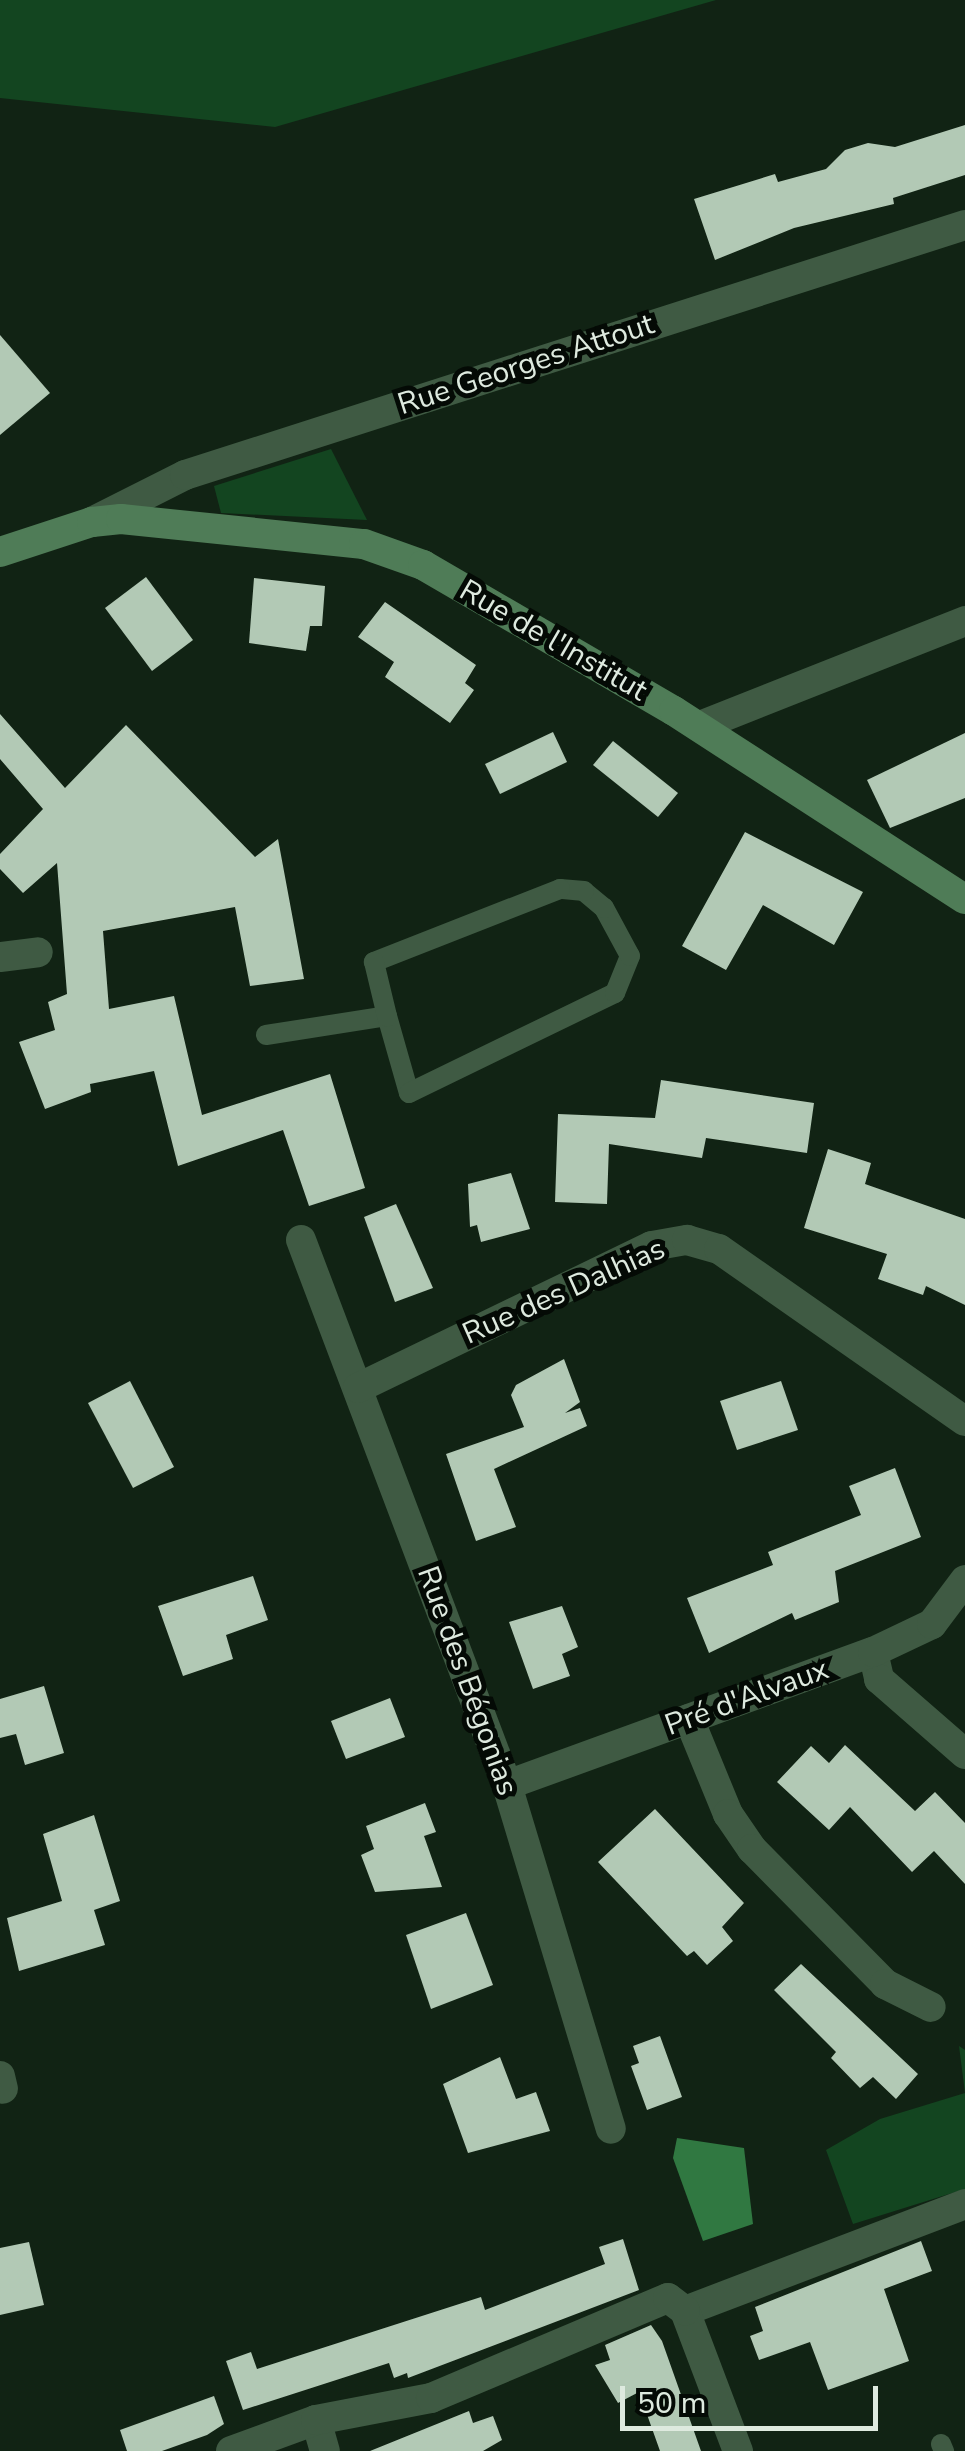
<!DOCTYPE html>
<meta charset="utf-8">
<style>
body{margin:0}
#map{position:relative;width:965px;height:2451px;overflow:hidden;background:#112314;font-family:"Nunito Sans",sans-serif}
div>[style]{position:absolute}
.green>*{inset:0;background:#134520}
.water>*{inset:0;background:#307841}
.building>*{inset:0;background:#b2c9b5}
.lane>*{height:20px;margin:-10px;padding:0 10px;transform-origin:10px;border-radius:10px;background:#3f5a43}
.street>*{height:30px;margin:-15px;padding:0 15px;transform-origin:15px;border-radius:15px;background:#3f5a43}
.secondary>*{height:30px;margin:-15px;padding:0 15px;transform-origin:15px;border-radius:15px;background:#4f7c57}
span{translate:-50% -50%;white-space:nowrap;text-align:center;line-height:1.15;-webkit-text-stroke:10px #040a05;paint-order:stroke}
.street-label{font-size:30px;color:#deeadf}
.scale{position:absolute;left:620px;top:2386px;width:258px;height:45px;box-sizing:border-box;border:5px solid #deeadf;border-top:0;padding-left:12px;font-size:30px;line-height:35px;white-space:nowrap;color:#deeadf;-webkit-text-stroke:8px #040a05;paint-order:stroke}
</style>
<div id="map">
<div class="green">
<div style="clip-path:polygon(0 0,716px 0,275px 127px,0 98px)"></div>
<div style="clip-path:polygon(331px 449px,367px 520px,221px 513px,214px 486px)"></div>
<div style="clip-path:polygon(959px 2046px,965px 2050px,965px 2189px,853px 2224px,826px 2150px,880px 2119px,965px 2093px)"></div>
</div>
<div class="water">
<div style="clip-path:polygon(677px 2138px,744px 2148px,753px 2224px,703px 2241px,673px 2158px)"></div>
</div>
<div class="building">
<div style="clip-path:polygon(965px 125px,965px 175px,893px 198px,894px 204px,794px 228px,715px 260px,694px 199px,775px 174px,778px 182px,826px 169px,845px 150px,868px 143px,895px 147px)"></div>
<div style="clip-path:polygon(0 335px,50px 393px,0 435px)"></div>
<div style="clip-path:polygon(146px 577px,193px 640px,152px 671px,105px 608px)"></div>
<div style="clip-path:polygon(254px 578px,325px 586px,322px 626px,310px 626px,306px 651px,249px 643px)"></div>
<div style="clip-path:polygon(385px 602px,476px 665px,465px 683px,474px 690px,450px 723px,385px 677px,394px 662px,358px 637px)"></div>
<div style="clip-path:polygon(0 714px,65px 788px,126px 725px,255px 857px,278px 839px,304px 979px,250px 986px,235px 907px,103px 931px,109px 1009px,174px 996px,202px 1115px,330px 1074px,365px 1188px,309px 1206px,283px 1130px,178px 1166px,154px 1071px,90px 1084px,91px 1092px,45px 1109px,19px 1042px,55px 1030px,48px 1002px,67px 994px,57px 863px,23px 893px,0 869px,0 854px,43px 809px,0 759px)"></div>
<div style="clip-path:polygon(553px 732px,567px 762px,500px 794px,485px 764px)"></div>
<div style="clip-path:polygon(965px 733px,965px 798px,890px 828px,867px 780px)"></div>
<div style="clip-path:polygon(613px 741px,678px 793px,658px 817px,593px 765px)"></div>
<div style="clip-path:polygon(745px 832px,863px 892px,834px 945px,763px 905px,726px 970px,682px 946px)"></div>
<div style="clip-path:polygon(661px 1080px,814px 1103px,807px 1153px,706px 1138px,702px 1158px,609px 1144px,607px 1204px,555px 1202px,558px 1114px,655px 1118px)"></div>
<div style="clip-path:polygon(828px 1149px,871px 1163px,865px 1184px,965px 1219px,965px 1305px,926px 1286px,923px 1295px,878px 1279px,887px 1254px,804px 1228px)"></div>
<div style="clip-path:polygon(511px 1173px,530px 1229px,481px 1242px,477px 1225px,470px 1227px,468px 1184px)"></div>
<div style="clip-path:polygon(396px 1204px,433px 1288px,395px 1302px,364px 1217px)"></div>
<div style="clip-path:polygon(564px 1359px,580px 1402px,565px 1413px,580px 1408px,587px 1426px,494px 1469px,516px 1527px,476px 1541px,446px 1454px,524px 1427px,511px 1395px,516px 1385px)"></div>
<div style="clip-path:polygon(130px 1381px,174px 1467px,133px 1488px,88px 1403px)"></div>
<div style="clip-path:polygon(781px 1381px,798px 1430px,737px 1450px,720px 1401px)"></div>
<div style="clip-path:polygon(895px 1468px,921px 1537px,835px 1571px,839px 1602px,795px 1620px,792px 1613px,709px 1653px,687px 1598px,773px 1565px,768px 1552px,861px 1515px,849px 1486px)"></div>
<div style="clip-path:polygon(253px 1576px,268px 1620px,226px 1635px,233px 1659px,183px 1676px,158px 1606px)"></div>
<div style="clip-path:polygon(562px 1606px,578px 1647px,562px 1654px,570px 1676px,533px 1689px,509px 1622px)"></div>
<div style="clip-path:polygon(44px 1686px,64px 1753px,25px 1765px,16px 1734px,0 1738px,0 1699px)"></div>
<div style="clip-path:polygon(390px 1698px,405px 1737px,346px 1759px,331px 1721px)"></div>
<div style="clip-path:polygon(845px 1745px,915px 1811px,935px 1792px,965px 1823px,965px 1884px,934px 1851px,912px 1872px,850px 1807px,829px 1830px,777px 1782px,811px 1746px,829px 1763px)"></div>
<div style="clip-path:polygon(425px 1803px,436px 1832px,424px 1836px,442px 1887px,375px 1892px,361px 1855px,374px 1849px,366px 1826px)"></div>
<div style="clip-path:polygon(655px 1809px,744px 1903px,722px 1927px,733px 1941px,707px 1965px,694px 1951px,687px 1956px,598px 1862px)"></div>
<div style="clip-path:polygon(94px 1815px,120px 1901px,94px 1910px,105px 1945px,19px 1971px,7px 1918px,62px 1901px,43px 1834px)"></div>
<div style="clip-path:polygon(466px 1913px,493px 1985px,431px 2009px,406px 1935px)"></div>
<div style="clip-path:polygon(801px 1964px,918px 2074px,896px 2099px,873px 2077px,860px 2088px,831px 2058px,836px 2052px,774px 1990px)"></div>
<div style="clip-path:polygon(660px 2036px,682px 2097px,647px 2110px,631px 2066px,639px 2063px,633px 2046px)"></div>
<div style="clip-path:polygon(500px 2057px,516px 2099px,536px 2092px,550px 2131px,468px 2153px,443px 2084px)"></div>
<div style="clip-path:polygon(623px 2239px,639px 2290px,408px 2378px,407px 2373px,394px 2378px,389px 2363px,243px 2410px,226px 2361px,251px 2352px,257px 2369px,481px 2297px,485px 2310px,605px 2264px,599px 2247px)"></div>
<div style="clip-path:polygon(921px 2241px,932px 2271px,884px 2289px,909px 2361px,828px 2390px,810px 2342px,759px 2360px,750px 2336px,763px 2331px,755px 2307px)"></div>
<div style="clip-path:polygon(29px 2242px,44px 2305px,0 2315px,0 2248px)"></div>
<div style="clip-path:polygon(651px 2325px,662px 2341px,701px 2451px,660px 2451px,639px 2392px,618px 2403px,595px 2365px,610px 2360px,605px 2345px)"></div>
<div style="clip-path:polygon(214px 2396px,224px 2424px,207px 2435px,162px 2451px,127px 2451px,120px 2430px)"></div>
<div style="clip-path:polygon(469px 2411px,473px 2423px,493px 2416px,502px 2440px,483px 2451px,370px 2451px)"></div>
</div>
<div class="lane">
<div style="left:266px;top:1035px;width:122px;rotate:-8.9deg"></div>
<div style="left:387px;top:1016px;width:80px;rotate:74.1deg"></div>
<div style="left:409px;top:1093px;width:229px;rotate:-25.9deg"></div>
<div style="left:615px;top:993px;width:40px;rotate:-68deg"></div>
<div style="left:630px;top:956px;width:55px;rotate:-118.4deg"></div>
<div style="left:604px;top:908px;width:26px;rotate:-140deg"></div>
<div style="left:584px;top:891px;width:24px;rotate:-175deg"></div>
<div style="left:560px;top:889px;width:200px;rotate:158.6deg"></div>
<div style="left:374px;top:962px;width:56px;rotate:76.5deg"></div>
<div style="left:941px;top:2444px;width:8px;rotate:67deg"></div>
</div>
<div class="street">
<div style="left:92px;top:522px;width:104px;rotate:-26.8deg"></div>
<div style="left:185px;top:475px;width:819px;rotate:-17.77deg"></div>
<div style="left:700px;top:726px;width:285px;rotate:-21.6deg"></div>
<div style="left:0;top:957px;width:38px;rotate:-7deg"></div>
<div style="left:301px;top:1240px;width:583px;rotate:69.29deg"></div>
<div style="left:507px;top:1785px;width:359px;rotate:73.2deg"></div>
<div style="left:358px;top:1388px;width:326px;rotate:-25.8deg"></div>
<div style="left:652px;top:1246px;width:36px;rotate:-10deg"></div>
<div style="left:687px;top:1240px;width:33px;rotate:16deg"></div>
<div style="left:719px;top:1249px;width:300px;rotate:35deg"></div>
<div style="left:873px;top:1652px;width:28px;rotate:77deg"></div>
<div style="left:879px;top:1679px;width:114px;rotate:41.1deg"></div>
<div style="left:689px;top:1719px;width:103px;rotate:67.7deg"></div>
<div style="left:728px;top:1814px;width:42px;rotate:55.6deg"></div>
<div style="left:752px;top:1849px;width:190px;rotate:45.4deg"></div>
<div style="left:885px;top:1984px;width:51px;rotate:26.6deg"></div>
<div style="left:507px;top:1785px;width:389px;rotate:-20deg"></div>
<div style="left:873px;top:1652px;width:65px;rotate:-25.4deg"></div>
<div style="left:932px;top:1624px;width:55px;rotate:-53.1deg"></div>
<div style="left:0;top:2076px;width:13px;rotate:77deg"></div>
<div style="left:685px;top:2311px;width:300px;rotate:-20.9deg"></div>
<div style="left:685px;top:2311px;width:150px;rotate:69.3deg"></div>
<div style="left:316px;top:2420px;width:32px;rotate:74deg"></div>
<div style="left:231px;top:2451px;width:90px;rotate:-20deg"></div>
<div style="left:316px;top:2420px;width:117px;rotate:-10.8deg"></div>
<div style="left:431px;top:2398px;width:257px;rotate:-22.9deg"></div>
<div style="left:668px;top:2298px;width:21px;rotate:37deg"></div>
</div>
<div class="secondary">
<div style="left:0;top:552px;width:97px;rotate:-18.1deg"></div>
<div style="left:92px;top:522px;width:29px;rotate:-6deg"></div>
<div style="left:121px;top:519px;width:244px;rotate:5.9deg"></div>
<div style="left:364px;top:544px;width:63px;rotate:19.6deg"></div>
<div style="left:423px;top:565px;width:290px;rotate:30.2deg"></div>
<div style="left:674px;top:711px;width:346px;rotate:32.9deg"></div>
</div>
<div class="street-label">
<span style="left:526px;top:365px;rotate:-18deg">Rue Georges Attout</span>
<span style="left:553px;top:641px;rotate:30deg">Rue de l'Institut</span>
<span style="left:564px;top:1292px;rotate:-24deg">Rue des Dalhias</span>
<span style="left:467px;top:1681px;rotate:70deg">Rue des Bégonias</span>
<span style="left:747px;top:1698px;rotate:-20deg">Pré d'Alvaux</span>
</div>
<div class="scale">50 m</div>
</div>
